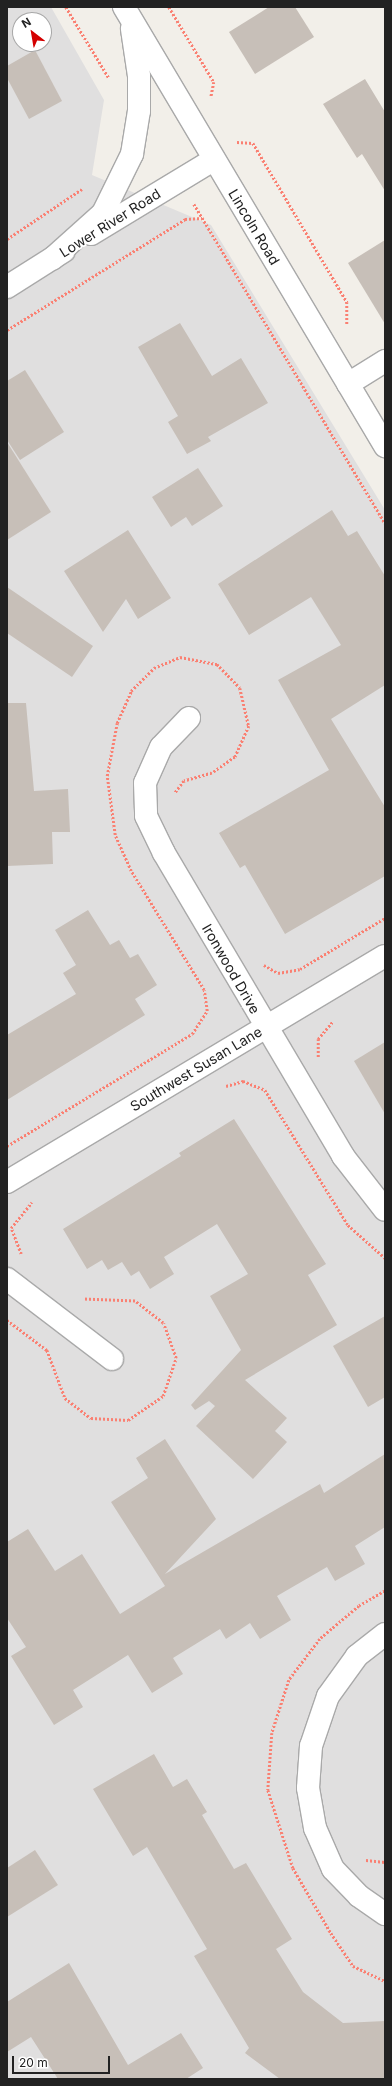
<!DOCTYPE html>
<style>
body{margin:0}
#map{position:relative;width:392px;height:2086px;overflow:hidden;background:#f2efe9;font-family:Inter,sans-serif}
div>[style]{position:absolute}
.residential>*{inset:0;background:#e0dfdf}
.building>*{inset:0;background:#c7bfb8}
.path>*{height:2.5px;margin-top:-1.25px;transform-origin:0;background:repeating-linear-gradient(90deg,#fa8072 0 2px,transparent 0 4px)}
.roads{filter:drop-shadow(1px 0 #a9a9a9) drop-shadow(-1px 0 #a9a9a9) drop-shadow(0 1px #a9a9a9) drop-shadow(0 -1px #a9a9a9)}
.minor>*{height:22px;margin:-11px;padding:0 11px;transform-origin:11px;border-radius:11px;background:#fff}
span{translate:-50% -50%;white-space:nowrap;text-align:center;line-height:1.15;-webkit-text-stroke:3.5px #fff;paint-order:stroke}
.street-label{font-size:14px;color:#222}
.frame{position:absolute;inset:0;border:8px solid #222;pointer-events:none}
.north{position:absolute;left:12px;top:12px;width:40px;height:40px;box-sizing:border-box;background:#fff;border:1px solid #a7a7a7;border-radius:50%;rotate:329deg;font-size:11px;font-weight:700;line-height:16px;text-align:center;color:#222}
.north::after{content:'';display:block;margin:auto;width:14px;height:18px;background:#d40000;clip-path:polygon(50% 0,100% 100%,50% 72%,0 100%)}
.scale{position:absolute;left:12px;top:2056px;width:98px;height:18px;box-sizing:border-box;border:2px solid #222;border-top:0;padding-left:5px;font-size:12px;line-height:14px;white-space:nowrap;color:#222;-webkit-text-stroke:3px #fff;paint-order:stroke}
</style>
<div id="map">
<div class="residential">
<div style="clip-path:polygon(evenodd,7px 7px,51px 7px,104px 100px,92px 175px,211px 225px,385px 510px,385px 2079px,7px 2079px,7px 7px,20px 20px,44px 20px,44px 44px,20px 44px,20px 20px)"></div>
</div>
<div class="building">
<div style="clip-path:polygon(269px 7px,295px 7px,314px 37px,255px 74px,229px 32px)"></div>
<div style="clip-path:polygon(35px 50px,62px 101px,29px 119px,7px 78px,7px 66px)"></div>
<div style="clip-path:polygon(365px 79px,385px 112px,385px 191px,362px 154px,357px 158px,323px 104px)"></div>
<div style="clip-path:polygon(385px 240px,385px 324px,348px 263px)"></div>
<div style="clip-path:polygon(180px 323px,212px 376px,241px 358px,268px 403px,208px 437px,211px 441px,187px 454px,168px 422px,178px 416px,138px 347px)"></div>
<div style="clip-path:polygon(25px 370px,64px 432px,20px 460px,7px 440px,7px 381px)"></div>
<div style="clip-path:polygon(7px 442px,51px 512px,7px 540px)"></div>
<div style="clip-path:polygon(198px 468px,223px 506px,192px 526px,186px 517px,171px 527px,152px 497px)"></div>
<div style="clip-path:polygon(332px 510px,348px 536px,357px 531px,385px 576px,385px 685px,331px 719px,385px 807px,385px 876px,285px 934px,245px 865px,240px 868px,219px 833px,329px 770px,278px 680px,341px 645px,311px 597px,249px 635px,218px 584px)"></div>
<div style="clip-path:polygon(128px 530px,171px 598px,138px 619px,126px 599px,103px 632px,64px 571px)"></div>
<div style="clip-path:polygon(7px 587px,93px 646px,72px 677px,7px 633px)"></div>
<div style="clip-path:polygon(7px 703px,26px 703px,34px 791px,68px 789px,70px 832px,52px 832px,53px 864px,7px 866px)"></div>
<div style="clip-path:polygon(88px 910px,110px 945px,119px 940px,130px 958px,138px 954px,157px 985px,135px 999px,145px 1015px,7px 1100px,7px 1035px,76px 994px,63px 973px,76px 965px,55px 930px)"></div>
<div style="clip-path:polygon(385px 1042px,385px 1114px,354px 1061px)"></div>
<div style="clip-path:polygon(234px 1119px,326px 1264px,308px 1275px,337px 1325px,245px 1380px,287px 1418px,275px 1431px,287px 1442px,253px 1479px,196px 1426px,215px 1406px,209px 1401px,195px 1410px,191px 1405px,241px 1350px,210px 1296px,248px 1274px,217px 1224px,164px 1257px,174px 1274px,150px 1289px,139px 1271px,131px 1276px,122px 1262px,108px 1270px,102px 1260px,87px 1269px,63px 1229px,181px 1156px,179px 1153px)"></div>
<div style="clip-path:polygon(385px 1316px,385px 1397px,368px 1407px,333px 1346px)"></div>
<div style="clip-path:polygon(165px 1439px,216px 1519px,165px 1574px,320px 1484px,324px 1493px,385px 1454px,385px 1527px,355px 1546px,365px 1564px,335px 1581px,327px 1567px,277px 1596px,291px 1620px,260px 1639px,250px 1623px,226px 1639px,220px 1629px,173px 1658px,183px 1674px,152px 1693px,128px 1655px,73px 1690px,83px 1707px,54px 1725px,11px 1656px,26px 1647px,7px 1618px,7px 1542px,28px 1529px,55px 1571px,82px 1554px,120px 1614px,165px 1586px,111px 1502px,148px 1478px,136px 1458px)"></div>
<div style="clip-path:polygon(154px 1754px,173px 1787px,187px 1779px,207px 1812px,202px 1815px,234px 1869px,246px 1863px,292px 1939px,276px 1949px,303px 1992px,343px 2023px,385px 2021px,385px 2079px,280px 2079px,245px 2053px,249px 2048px,194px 1956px,207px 1949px,147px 1847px,133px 1856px,93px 1789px)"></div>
<div style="clip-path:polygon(35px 1850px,58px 1885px,7px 1917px,7px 1868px)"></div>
<div style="clip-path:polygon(69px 1963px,128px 2065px,181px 2033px,203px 2068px,186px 2079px,58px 2079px,31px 2037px,7px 2052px,7px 2002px)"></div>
</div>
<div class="path">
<div style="left:66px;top:7px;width:83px;rotate:58.8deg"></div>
<div style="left:169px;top:7px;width:87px;rotate:59deg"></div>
<div style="left:214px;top:82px;width:16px;rotate:101deg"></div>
<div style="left:237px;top:142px;width:16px;rotate:4deg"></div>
<div style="left:253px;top:143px;width:185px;rotate:59.4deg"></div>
<div style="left:347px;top:302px;width:22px;rotate:90deg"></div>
<div style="left:194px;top:204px;width:372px;rotate:59.1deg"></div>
<div style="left:7px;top:239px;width:90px;rotate:-33.7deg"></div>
<div style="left:7px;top:330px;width:210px;rotate:-31.9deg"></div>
<div style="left:185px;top:219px;width:17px;rotate:-3deg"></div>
<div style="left:264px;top:965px;width:16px;rotate:30deg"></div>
<div style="left:278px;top:973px;width:22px;rotate:-10deg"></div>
<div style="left:300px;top:969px;width:99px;rotate:-31deg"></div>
<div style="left:318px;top:1057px;width:18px;rotate:-90deg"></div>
<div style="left:318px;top:1039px;width:23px;rotate:-50deg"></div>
<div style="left:226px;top:1086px;width:18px;rotate:-16deg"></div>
<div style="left:243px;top:1081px;width:24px;rotate:22deg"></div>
<div style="left:265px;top:1090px;width:158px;rotate:58.4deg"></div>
<div style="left:348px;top:1225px;width:50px;rotate:41.7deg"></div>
<div style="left:7px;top:1146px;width:216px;rotate:-31.2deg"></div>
<div style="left:192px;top:1034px;width:27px;rotate:-57deg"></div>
<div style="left:207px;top:1011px;width:21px;rotate:-98deg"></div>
<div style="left:204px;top:990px;width:140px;rotate:-121.5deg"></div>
<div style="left:131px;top:871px;width:39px;rotate:-114deg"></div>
<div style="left:115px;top:835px;width:60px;rotate:-97.7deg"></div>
<div style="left:107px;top:776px;width:54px;rotate:-79.3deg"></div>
<div style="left:117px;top:723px;width:35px;rotate:-66deg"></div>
<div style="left:131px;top:691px;width:33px;rotate:-45deg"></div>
<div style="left:154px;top:668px;width:28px;rotate:-23deg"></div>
<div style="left:180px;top:657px;width:38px;rotate:11deg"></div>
<div style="left:217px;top:664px;width:33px;rotate:46deg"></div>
<div style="left:240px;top:688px;width:39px;rotate:77deg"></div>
<div style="left:249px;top:726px;width:34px;rotate:114deg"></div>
<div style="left:235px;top:757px;width:28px;rotate:145deg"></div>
<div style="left:212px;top:773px;width:29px;rotate:164deg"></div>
<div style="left:184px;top:781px;width:15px;rotate:127deg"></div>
<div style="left:21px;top:1254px;width:28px;rotate:-111deg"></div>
<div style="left:11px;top:1228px;width:33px;rotate:-51deg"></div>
<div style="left:7px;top:1320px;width:50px;rotate:36.9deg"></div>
<div style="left:47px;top:1350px;width:51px;rotate:69.4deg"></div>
<div style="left:65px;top:1398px;width:33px;rotate:38deg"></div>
<div style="left:91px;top:1418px;width:37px;rotate:3deg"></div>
<div style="left:128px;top:1420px;width:42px;rotate:-34.4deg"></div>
<div style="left:163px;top:1396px;width:40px;rotate:-71.1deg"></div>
<div style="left:176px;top:1358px;width:37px;rotate:-110deg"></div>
<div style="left:163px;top:1323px;width:36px;rotate:-142deg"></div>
<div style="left:135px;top:1301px;width:52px;rotate:-177.8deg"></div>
<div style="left:385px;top:1591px;width:30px;rotate:150deg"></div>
<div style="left:359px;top:1606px;width:51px;rotate:139.8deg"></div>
<div style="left:320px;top:1639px;width:51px;rotate:127.1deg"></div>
<div style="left:289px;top:1680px;width:56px;rotate:107.8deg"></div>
<div style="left:272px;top:1733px;width:57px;rotate:94deg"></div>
<div style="left:268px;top:1790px;width:82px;rotate:72.2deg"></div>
<div style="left:293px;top:1868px;width:75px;rotate:59.7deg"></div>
<div style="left:331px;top:1933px;width:40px;rotate:56deg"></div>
<div style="left:353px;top:1966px;width:35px;rotate:25deg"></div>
<div style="left:366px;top:1860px;width:19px;rotate:6deg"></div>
</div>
<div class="roads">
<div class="minor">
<div style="left:124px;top:7px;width:511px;rotate:59.27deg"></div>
<div style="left:91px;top:234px;width:143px;rotate:-31.2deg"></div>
<div style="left:52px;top:259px;width:69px;rotate:-42deg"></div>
<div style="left:103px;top:213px;width:66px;rotate:-63.8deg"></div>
<div style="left:132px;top:154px;width:44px;rotate:-80.8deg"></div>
<div style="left:139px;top:111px;width:35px;rotate:-90deg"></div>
<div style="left:139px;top:76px;width:48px;rotate:-98.5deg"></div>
<div style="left:7px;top:287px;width:67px;rotate:-32.3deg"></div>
<div style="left:348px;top:384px;width:44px;rotate:-31.9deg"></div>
<div style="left:189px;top:718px;width:40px;rotate:134deg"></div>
<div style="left:161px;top:747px;width:39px;rotate:114deg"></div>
<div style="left:145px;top:783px;width:33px;rotate:88deg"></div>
<div style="left:146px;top:816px;width:41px;rotate:64.1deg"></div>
<div style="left:164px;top:853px;width:352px;rotate:59.4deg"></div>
<div style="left:343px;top:1156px;width:68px;rotate:52.1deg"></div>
<div style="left:7px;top:1182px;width:440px;rotate:-30.9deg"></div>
<div style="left:7px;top:1279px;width:132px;rotate:37.3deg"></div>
<div style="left:385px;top:1634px;width:36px;rotate:142deg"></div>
<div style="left:357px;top:1656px;width:49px;rotate:125.9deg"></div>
<div style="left:328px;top:1696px;width:53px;rotate:108.8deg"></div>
<div style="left:311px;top:1746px;width:42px;rotate:94.1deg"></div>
<div style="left:308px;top:1788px;width:41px;rotate:80.1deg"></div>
<div style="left:315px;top:1828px;width:45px;rotate:66.3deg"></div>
<div style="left:333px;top:1869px;width:37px;rotate:46deg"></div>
<div style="left:359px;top:1896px;width:32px;rotate:35deg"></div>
</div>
</div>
<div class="street-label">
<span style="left:110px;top:223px;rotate:-32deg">Lower River Road</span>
<span style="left:254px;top:227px;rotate:59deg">Lincoln Road</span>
<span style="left:231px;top:969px;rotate:60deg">Ironwood Drive</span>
<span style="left:196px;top:1069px;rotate:-31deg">Southwest Susan Lane</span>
</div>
<div class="frame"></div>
<div class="north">N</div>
<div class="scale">20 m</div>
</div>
